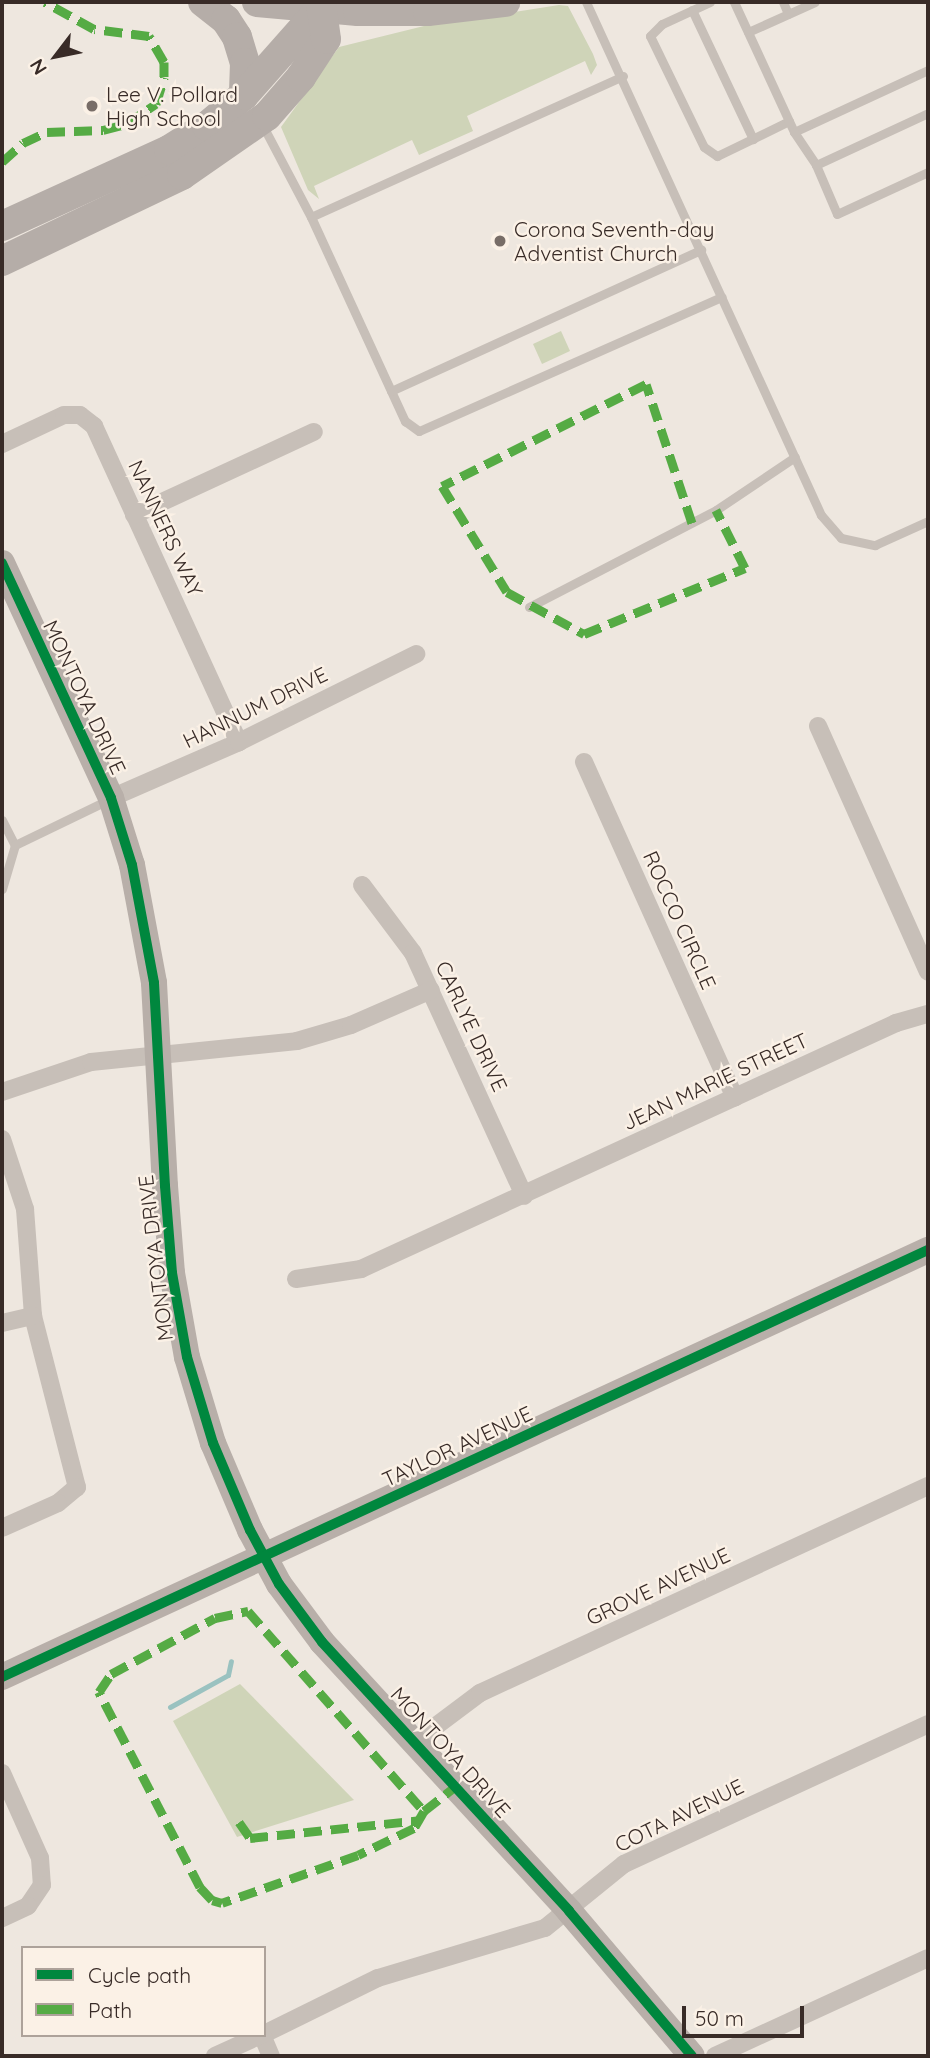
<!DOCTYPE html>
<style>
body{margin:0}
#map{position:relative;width:930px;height:2058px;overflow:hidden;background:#eee7df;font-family:Quicksand,sans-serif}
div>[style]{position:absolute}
.green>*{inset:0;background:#cfd4b8}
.stream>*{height:5px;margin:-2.5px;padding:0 2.5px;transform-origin:2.5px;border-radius:2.5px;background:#9ac2c0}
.lane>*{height:9px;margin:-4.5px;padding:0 4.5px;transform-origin:4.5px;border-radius:4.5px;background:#c7bfb8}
.street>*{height:18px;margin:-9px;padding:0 9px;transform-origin:9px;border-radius:9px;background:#c7bfb8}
.secondary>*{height:26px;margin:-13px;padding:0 13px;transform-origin:13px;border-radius:13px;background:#b8afa9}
.primary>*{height:30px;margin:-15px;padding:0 15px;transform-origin:15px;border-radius:15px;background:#b5ada8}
.quiet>*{height:9px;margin-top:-4.5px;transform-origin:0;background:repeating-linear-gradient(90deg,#55ab44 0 18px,transparent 0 27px)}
.cycleway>*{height:10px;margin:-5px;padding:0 5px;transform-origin:5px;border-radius:5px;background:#00873e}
.dots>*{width:19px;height:19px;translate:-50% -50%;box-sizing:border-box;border:4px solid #fbf1e6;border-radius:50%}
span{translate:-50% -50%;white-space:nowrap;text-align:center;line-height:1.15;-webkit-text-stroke:5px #fbf1e6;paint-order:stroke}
.poi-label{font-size:21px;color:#382b27}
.left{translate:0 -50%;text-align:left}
.street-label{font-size:21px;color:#382b27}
.frame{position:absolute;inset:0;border:4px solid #382b27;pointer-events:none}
.legend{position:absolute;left:21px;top:1946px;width:245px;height:91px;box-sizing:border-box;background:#fbf1e6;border:2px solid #ada29a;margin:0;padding:9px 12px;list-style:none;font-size:21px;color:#382b27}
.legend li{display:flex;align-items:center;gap:14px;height:35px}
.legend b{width:35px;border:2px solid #ada29a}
.north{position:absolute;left:21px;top:21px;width:70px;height:70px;-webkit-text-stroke:5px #fbf1e6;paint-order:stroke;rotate:238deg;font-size:19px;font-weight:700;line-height:28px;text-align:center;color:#382b27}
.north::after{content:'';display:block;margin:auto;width:24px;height:32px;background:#382b27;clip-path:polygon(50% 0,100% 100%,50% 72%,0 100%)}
.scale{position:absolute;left:682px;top:2006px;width:122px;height:32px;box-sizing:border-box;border:4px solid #382b27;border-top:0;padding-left:9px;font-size:21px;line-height:24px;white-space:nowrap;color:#382b27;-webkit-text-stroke:5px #fbf1e6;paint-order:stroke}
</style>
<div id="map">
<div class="green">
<div style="clip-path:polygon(559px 5px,568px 6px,593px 54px,597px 65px,591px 75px,585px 61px,467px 116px,473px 131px,419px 155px,412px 140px,314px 186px,319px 199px,308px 190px,281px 127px,339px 47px,424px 26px)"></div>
<div style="clip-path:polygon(561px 331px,570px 351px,542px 364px,533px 344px)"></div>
<div style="clip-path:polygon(240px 1684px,354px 1800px,237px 1837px,173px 1721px)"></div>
</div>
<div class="stream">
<div style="left:170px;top:1707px;width:66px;rotate:-28.9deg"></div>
<div style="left:228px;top:1675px;width:14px;rotate:-78deg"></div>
</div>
<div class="lane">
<div style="left:586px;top:2px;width:564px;rotate:65.39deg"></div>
<div style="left:821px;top:515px;width:30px;rotate:49deg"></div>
<div style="left:841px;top:538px;width:35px;rotate:12deg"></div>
<div style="left:875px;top:545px;width:58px;rotate:-24.4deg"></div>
<div style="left:710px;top:2px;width:53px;rotate:155.4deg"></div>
<div style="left:662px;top:24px;width:17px;rotate:135deg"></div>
<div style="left:650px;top:36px;width:123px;rotate:64.1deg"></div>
<div style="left:704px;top:147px;width:16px;rotate:35deg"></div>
<div style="left:717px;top:156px;width:80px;rotate:-25.9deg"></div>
<div style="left:734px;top:2px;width:143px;rotate:65.2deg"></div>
<div style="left:794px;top:132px;width:148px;rotate:-24.8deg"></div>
<div style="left:783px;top:2px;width:13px;rotate:67deg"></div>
<div style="left:692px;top:10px;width:143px;rotate:64.7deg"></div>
<div style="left:748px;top:32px;width:73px;rotate:-24.1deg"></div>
<div style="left:623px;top:76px;width:342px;rotate:155.7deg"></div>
<div style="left:311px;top:217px;width:225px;rotate:65.3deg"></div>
<div style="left:405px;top:421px;width:17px;rotate:36deg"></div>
<div style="left:419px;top:431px;width:331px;rotate:-23.9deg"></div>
<div style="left:263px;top:126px;width:103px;rotate:62.2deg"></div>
<div style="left:794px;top:132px;width:40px;rotate:56deg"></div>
<div style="left:816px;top:165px;width:53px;rotate:66.8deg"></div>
<div style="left:837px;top:214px;width:100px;rotate:-24.8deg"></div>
<div style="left:816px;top:165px;width:123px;rotate:-24.9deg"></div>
<div style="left:391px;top:391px;width:341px;rotate:-24.5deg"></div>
<div style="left:529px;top:607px;width:211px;rotate:-27.4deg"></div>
<div style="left:716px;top:510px;width:95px;rotate:-33.9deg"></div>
<div style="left:2px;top:820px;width:28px;rotate:63deg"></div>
<div style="left:15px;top:845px;width:46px;rotate:106.5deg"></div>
<div style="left:15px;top:845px;width:103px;rotate:-25.8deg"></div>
</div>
<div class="street">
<div style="left:2px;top:444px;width:68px;rotate:-25.1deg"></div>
<div style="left:64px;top:415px;width:16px"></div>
<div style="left:80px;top:415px;width:18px;rotate:38deg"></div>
<div style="left:94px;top:426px;width:348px;rotate:65.4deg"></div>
<div style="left:134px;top:515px;width:198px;rotate:-24.8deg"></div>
<div style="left:818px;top:726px;width:269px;rotate:65.9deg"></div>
<div style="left:584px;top:762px;width:368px;rotate:65.8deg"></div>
<div style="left:111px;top:798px;width:140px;rotate:-23.6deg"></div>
<div style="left:239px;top:742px;width:198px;rotate:-26.4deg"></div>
<div style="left:362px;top:885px;width:85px;rotate:53.1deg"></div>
<div style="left:413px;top:953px;width:267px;rotate:65.4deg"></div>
<div style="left:2px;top:1092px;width:94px;rotate:-18.6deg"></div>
<div style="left:91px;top:1062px;width:207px;rotate:-5.8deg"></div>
<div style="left:297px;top:1041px;width:56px;rotate:-16.5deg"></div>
<div style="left:351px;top:1025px;width:87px;rotate:-23.6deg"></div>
<div style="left:2px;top:1139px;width:74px;rotate:71.8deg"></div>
<div style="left:25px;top:1209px;width:107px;rotate:85.7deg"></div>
<div style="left:33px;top:1316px;width:177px;rotate:75.6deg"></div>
<div style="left:77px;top:1487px;width:25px;rotate:140deg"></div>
<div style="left:58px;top:1503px;width:61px;rotate:155.9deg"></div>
<div style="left:296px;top:1279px;width:66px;rotate:-8.7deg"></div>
<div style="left:361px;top:1269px;width:589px;rotate:-24.69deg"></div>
<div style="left:896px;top:1023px;width:33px;rotate:-16deg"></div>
<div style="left:2px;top:1323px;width:32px;rotate:-13deg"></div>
<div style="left:416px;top:1741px;width:80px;rotate:-36.9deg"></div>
<div style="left:480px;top:1693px;width:494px;rotate:-24.8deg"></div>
<div style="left:2px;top:1773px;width:93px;rotate:65.9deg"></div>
<div style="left:40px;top:1858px;width:27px;rotate:86deg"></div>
<div style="left:42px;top:1885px;width:25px;rotate:124deg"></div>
<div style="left:28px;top:1906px;width:29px;rotate:155deg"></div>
<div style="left:264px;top:2034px;width:127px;rotate:-26.2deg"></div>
<div style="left:378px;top:1978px;width:174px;rotate:-16.7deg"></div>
<div style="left:545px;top:1928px;width:102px;rotate:-39deg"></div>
<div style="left:624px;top:1864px;width:335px;rotate:-24.7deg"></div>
<div style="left:262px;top:2035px;width:23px;rotate:67deg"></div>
<div style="left:215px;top:2056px;width:51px;rotate:-24.5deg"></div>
<div style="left:715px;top:2056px;width:234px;rotate:-24.7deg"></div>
</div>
<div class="secondary">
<div style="left:2px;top:563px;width:259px;rotate:65.1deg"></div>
<div style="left:111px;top:798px;width:70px;rotate:72.6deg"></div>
<div style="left:132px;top:865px;width:120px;rotate:79.4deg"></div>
<div style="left:154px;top:983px;width:203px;rotate:86.9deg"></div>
<div style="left:165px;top:1186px;width:87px;rotate:85.4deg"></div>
<div style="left:172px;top:1273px;width:85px;rotate:79.9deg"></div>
<div style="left:187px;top:1357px;width:90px;rotate:73.2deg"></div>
<div style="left:213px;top:1443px;width:95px;rotate:67deg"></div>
<div style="left:250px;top:1530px;width:61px;rotate:61.8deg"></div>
<div style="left:279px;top:1584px;width:72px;rotate:53.4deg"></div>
<div style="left:322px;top:1642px;width:365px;rotate:47.4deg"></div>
<div style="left:569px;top:1911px;width:190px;rotate:49.7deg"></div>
<div style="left:2px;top:1677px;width:1020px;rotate:-24.76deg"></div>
</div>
<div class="primary">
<div style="left:203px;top:2px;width:29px;rotate:38deg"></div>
<div style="left:226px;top:20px;width:20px;rotate:57deg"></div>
<div style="left:237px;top:37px;width:27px;rotate:73deg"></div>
<div style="left:245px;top:63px;width:32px;rotate:92deg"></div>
<div style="left:257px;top:2px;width:101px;rotate:5.1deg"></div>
<div style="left:358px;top:11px;width:70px"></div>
<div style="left:428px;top:11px;width:78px;rotate:-6.7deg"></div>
<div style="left:2px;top:226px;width:183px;rotate:-24.5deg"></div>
<div style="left:169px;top:150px;width:45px;rotate:-32.3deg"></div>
<div style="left:207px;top:126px;width:48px;rotate:-40deg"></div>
<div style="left:244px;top:95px;width:116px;rotate:-48.5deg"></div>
<div style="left:2px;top:261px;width:199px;rotate:-25.5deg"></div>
<div style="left:182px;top:175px;width:103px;rotate:-34.8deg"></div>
<div style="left:267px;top:116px;width:52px;rotate:-48.9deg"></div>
<div style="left:301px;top:77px;width:45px;rotate:-56.7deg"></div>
<div style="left:326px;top:39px;width:37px;rotate:-98deg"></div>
</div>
<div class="quiet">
<div style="left:2px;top:162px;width:28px;rotate:-42deg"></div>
<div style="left:23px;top:143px;width:26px;rotate:-25deg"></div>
<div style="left:47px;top:132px;width:56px;rotate:-2deg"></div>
<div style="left:103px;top:130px;width:24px;rotate:-15deg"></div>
<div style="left:126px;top:124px;width:36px;rotate:-34deg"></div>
<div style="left:156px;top:104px;width:28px;rotate:-73deg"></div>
<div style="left:164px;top:77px;width:15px;rotate:-90deg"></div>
<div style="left:164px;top:62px;width:30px;rotate:-120deg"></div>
<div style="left:149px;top:36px;width:55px;rotate:-172.7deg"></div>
<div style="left:94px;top:29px;width:56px;rotate:-151.1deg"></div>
<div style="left:692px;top:523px;width:146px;rotate:-108.3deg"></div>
<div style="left:646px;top:384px;width:228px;rotate:153.4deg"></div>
<div style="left:442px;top:486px;width:124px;rotate:58.5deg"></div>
<div style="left:507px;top:592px;width:88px;rotate:28.6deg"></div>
<div style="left:584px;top:634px;width:174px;rotate:-22.3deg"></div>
<div style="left:745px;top:568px;width:65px;rotate:-116.6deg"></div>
<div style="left:248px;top:1611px;width:266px;rotate:48.7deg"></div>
<div style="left:424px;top:1811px;width:20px;rotate:120deg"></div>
<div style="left:414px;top:1828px;width:62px;rotate:154.3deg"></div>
<div style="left:358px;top:1855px;width:144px;rotate:160.6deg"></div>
<div style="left:222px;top:1903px;width:10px;rotate:-163deg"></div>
<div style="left:212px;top:1900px;width:18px;rotate:-133deg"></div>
<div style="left:200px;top:1887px;width:220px;rotate:-117.4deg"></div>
<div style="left:99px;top:1692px;width:22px;rotate:-56deg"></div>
<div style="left:111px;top:1674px;width:118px;rotate:-28.3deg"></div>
<div style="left:215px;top:1618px;width:34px;rotate:-12deg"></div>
<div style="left:424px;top:1811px;width:41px;rotate:-38deg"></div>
<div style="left:239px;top:1822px;width:19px;rotate:55deg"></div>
<div style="left:250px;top:1838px;width:171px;rotate:-6deg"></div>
</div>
<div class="cycleway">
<div style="left:2px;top:563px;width:259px;rotate:65.1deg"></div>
<div style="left:111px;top:798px;width:70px;rotate:72.6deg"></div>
<div style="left:132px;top:865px;width:120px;rotate:79.4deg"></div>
<div style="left:154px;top:983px;width:203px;rotate:86.9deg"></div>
<div style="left:165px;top:1186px;width:87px;rotate:85.4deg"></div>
<div style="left:172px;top:1273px;width:85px;rotate:79.9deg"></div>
<div style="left:187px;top:1357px;width:90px;rotate:73.2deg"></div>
<div style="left:213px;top:1443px;width:95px;rotate:67deg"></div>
<div style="left:250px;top:1530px;width:61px;rotate:61.8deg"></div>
<div style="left:279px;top:1584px;width:72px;rotate:53.4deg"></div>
<div style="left:322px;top:1642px;width:365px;rotate:47.4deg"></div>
<div style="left:569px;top:1911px;width:190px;rotate:49.7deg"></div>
<div style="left:2px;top:1677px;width:1020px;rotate:-24.76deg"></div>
</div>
<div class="dots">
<div style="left:92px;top:106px;background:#786d67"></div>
<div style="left:500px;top:241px;background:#786d67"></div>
</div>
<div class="poi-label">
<span class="left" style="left:106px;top:106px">Lee V. Pollard<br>High School</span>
<span class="left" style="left:514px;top:241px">Corona Seventh-day<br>Adventist Church</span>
</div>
<div class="street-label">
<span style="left:166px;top:528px;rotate:65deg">NANNERS WAY</span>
<span style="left:85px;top:697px;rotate:65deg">MONTOYA DRIVE</span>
<span style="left:255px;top:707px;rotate:-26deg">HANNUM DRIVE</span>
<span style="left:680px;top:920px;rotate:66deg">ROCCO CIRCLE</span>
<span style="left:472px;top:1026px;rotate:65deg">CARLYE DRIVE</span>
<span style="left:715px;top:1081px;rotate:-25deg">JEAN MARIE STREET</span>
<span style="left:155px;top:1258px;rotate:-97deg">MONTOYA DRIVE</span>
<span style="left:457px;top:1446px;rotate:-25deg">TAYLOR AVENUE</span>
<span style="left:658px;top:1586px;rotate:-25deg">GROVE AVENUE</span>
<span style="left:451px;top:1752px;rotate:48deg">MONTOYA DRIVE</span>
<span style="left:679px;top:1815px;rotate:-26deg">COTA AVENUE</span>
</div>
<div class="frame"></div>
<ul class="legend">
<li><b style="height:9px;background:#00873e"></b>Cycle path</li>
<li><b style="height:9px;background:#55ab44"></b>Path</li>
</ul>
<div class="north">N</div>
<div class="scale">50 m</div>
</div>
